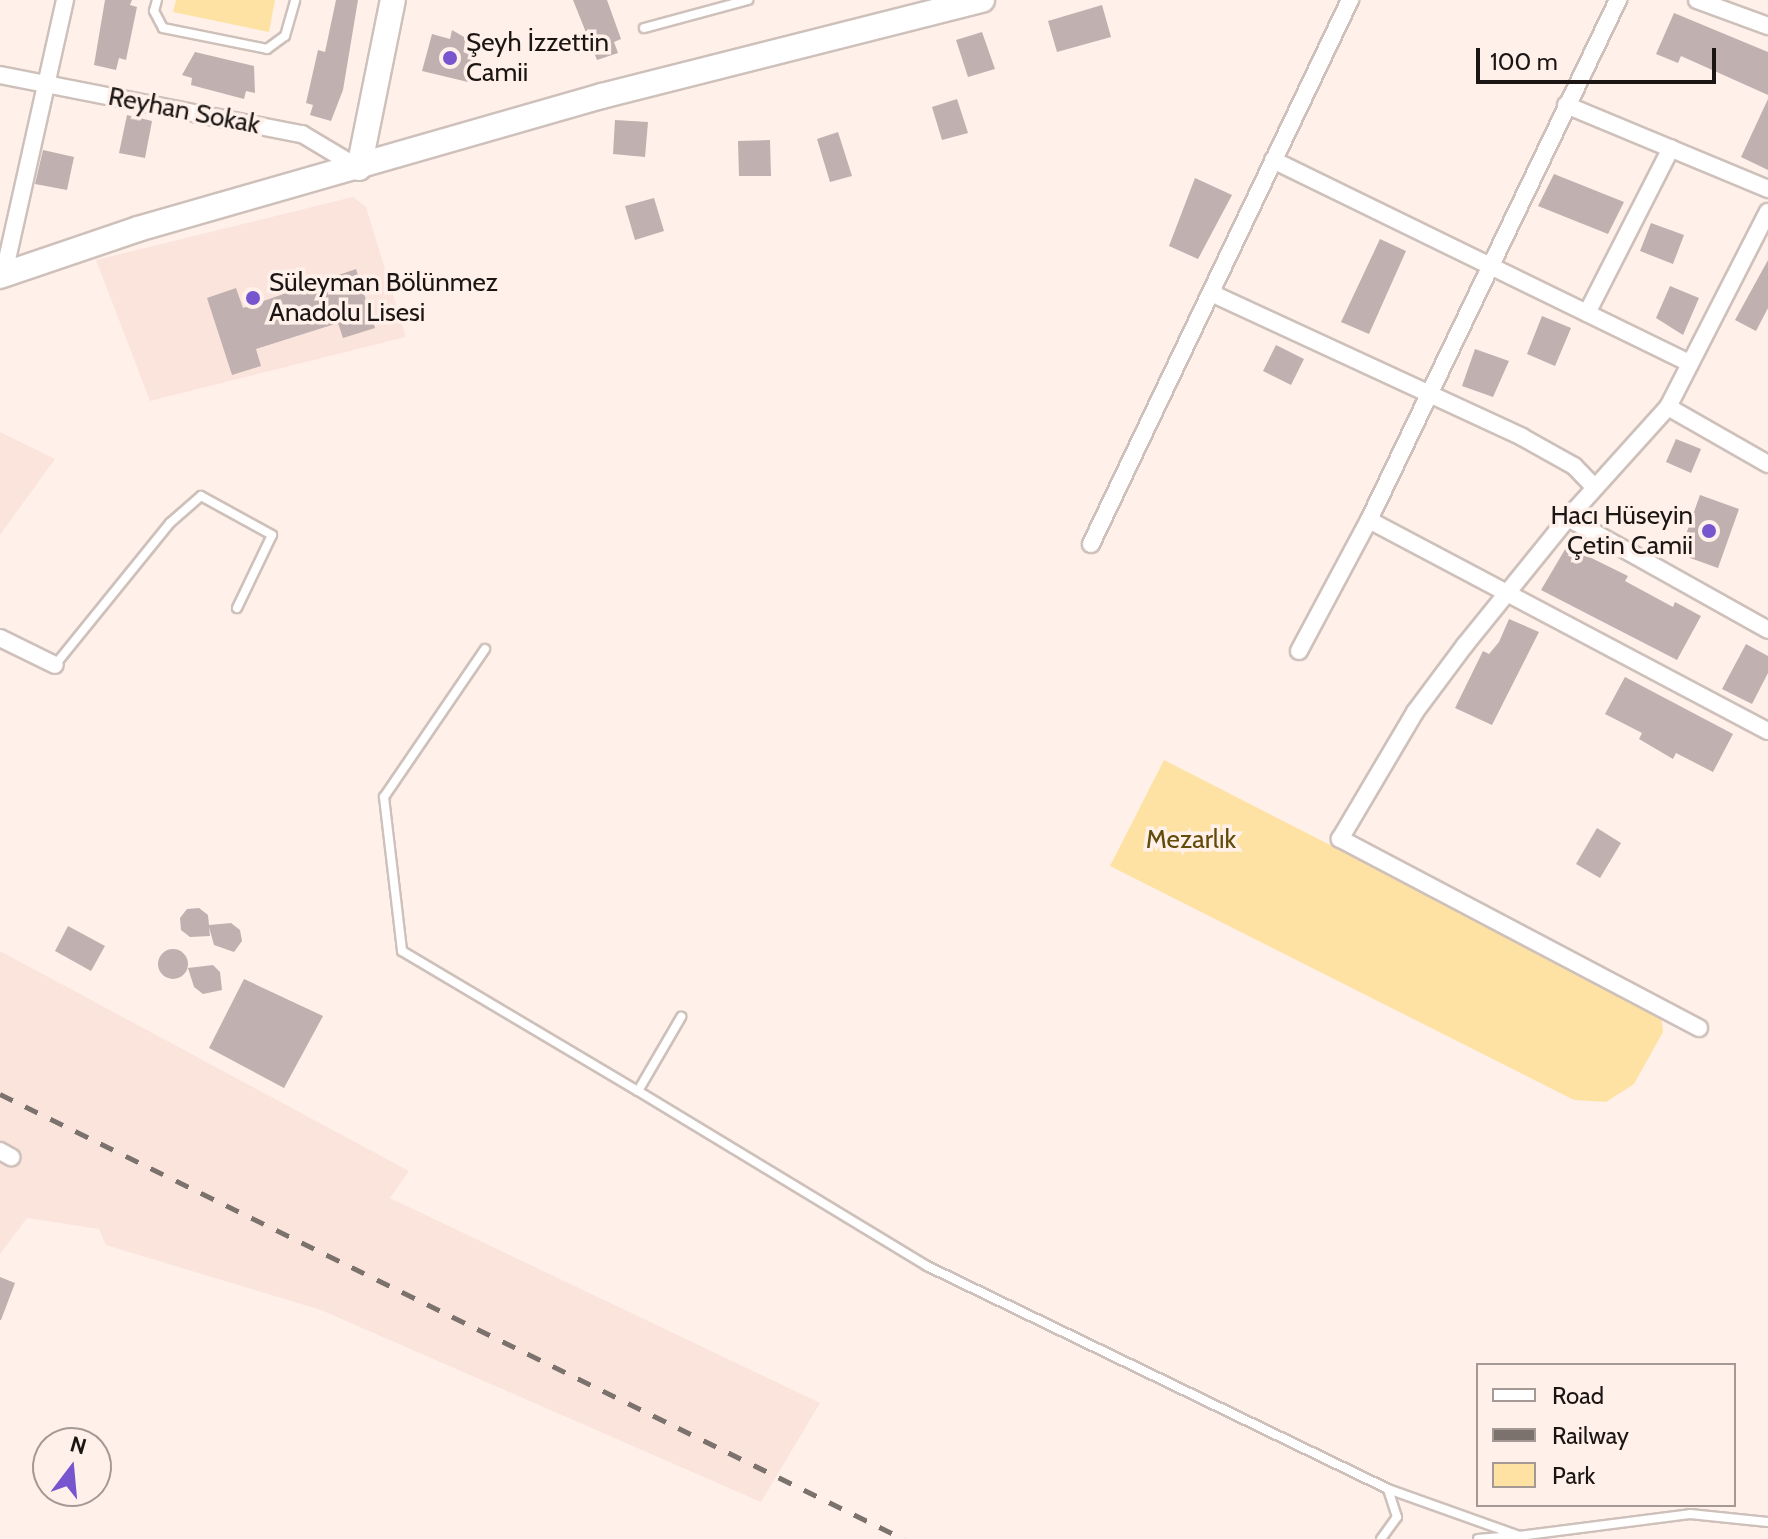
<!DOCTYPE html>
<meta charset="utf-8">
<style>
body{margin:0}
#map{position:relative;width:1768px;height:1539px;overflow:hidden;background:#fff0ea;font-family:Cabin,sans-serif}
div>[style]{position:absolute}
.built>*{inset:0;background:#fbe4db}
.green>*{inset:0;background:#fee2a4}
.building>*{inset:0;background:#c0b0b0}
.round{border-radius:50%}
.roads{filter:drop-shadow(2px 0 #cec0ba) drop-shadow(-2px 0 #cec0ba) drop-shadow(0 2px #cec0ba) drop-shadow(0 -2px #cec0ba)}
.lane>*{height:8px;margin:-4px;padding:0 4px;transform-origin:4px;border-radius:4px;background:#fff}
.street>*{height:16px;margin:-8px;padding:0 8px;transform-origin:8px;border-radius:8px;background:#fff}
.secondary>*{height:24px;margin:-12px;padding:0 12px;transform-origin:12px;border-radius:12px;background:#fff}
.rail>*{height:5px;margin-top:-2.5px;transform-origin:0;background:repeating-linear-gradient(90deg,#7b726e 0 14px,transparent 0 28px)}
.dots>*{width:22px;height:22px;translate:-50% -50%;box-sizing:border-box;border:4px solid #fff0ea;border-radius:50%}
span{translate:-50% -50%;white-space:nowrap;text-align:center;line-height:1.15;-webkit-text-stroke:7px #fff0ea;paint-order:stroke}
.poi-label{font-size:26px;color:#1b1614}
.left{translate:0 -50%;text-align:left}
.right{translate:-100% -50%;text-align:right}
.street-label{font-size:26px;color:#1b1614}
.park-label{font-size:26px;color:#634c0a}
.legend{position:absolute;left:1476px;top:1363px;width:260px;height:144px;box-sizing:border-box;background:#fff0ea;border:2px solid #a49994;margin:0;padding:10px 14px;list-style:none;font-size:24px;color:#1b1614}
.legend li{display:flex;align-items:center;gap:16px;height:40px}
.legend b{width:40px;border:2px solid #a49994}
.north{position:absolute;left:32px;top:1427px;width:80px;height:80px;box-sizing:border-box;background:#fff0ea;border:2px solid #a49994;border-radius:50%;rotate:16deg;font-size:22px;font-weight:700;line-height:32px;text-align:center;color:#1b1614}
.north::after{content:'';display:block;margin:auto;width:28px;height:36px;background:#7755cf;clip-path:polygon(50% 0,100% 100%,50% 72%,0 100%)}
.scale{position:absolute;left:1476px;top:48px;width:240px;height:36px;box-sizing:border-box;border:4px solid #1b1614;border-top:0;padding-left:10px;font-size:24px;line-height:28px;white-space:nowrap;color:#1b1614;-webkit-text-stroke:6px #fff0ea;paint-order:stroke}
</style>
<div id="map">
<div class="built">
<div style="clip-path:polygon(353px 197px,366px 207px,406px 337px,150px 401px,96px 260px)"></div>
<div style="clip-path:polygon(0 432px,55px 459px,0 535px)"></div>
<div style="clip-path:polygon(0 951px,409px 1171px,390px 1198px,820px 1403px,761px 1502px,321px 1310px,106px 1245px,99px 1229px,27px 1218px,0 1254px)"></div>
</div>
<div class="green">
<div style="clip-path:polygon(176px 0,275px 0,269px 32px,173px 12px)"></div>
<div style="clip-path:polygon(1164px 760px,1661px 1014px,1663px 1032px,1634px 1084px,1606px 1102px,1574px 1100px,1110px 866px)"></div>
</div>
<div class="building">
<div style="clip-path:polygon(105px 0,132px 0,130px 5px,137px 7px,126px 60px,119px 58px,116px 70px,94px 65px)"></div>
<div style="clip-path:polygon(336px 0,358px 0,343px 90px,331px 121px,310px 115px,313px 105px,306px 103px,318px 50px,325px 52px)"></div>
<div style="clip-path:polygon(573px 0,607px 0,621px 39px,614px 42px,618px 53px,597px 60px)"></div>
<div style="clip-path:polygon(1102px 5px,1111px 37px,1057px 52px,1048px 21px)"></div>
<div style="clip-path:polygon(1674px 13px,1768px 52px,1768px 95px,1681px 56px,1678px 63px,1656px 54px)"></div>
<div style="clip-path:polygon(452px 30px,478px 45px,468px 82px,422px 71px,432px 34px,450px 39px)"></div>
<div style="clip-path:polygon(982px 32px,995px 69px,968px 77px,956px 40px)"></div>
<div style="clip-path:polygon(195px 52px,254px 66px,255px 93px,246px 91px,244px 99px,191px 85px,192px 78px,182px 75px)"></div>
<div style="clip-path:polygon(957px 99px,968px 133px,942px 140px,932px 107px)"></div>
<div style="clip-path:polygon(1768px 99px,1768px 170px,1741px 157px)"></div>
<div style="clip-path:polygon(127px 115px,152px 121px,145px 158px,119px 153px)"></div>
<div style="clip-path:polygon(615px 120px,648px 122px,645px 157px,613px 154px)"></div>
<div style="clip-path:polygon(838px 132px,852px 176px,830px 182px,817px 139px)"></div>
<div style="clip-path:polygon(770px 140px,771px 176px,739px 176px,738px 141px)"></div>
<div style="clip-path:polygon(43px 150px,74px 157px,67px 190px,35px 184px)"></div>
<div style="clip-path:polygon(1554px 174px,1624px 202px,1608px 234px,1538px 206px)"></div>
<div style="clip-path:polygon(1195px 178px,1232px 195px,1198px 259px,1169px 246px)"></div>
<div style="clip-path:polygon(654px 198px,664px 231px,635px 240px,625px 206px)"></div>
<div style="clip-path:polygon(1651px 223px,1684px 235px,1673px 264px,1640px 251px)"></div>
<div style="clip-path:polygon(1380px 239px,1406px 251px,1369px 334px,1341px 322px)"></div>
<div style="clip-path:polygon(1768px 260px,1768px 308px,1756px 331px,1735px 320px)"></div>
<div style="clip-path:polygon(356px 269px,375px 328px,343px 338px,338px 323px,256px 349px,261px 366px,232px 375px,207px 298px,236px 288px,243px 308px)"></div>
<div style="clip-path:polygon(1670px 286px,1699px 298px,1683px 335px,1656px 318px)"></div>
<div style="clip-path:polygon(1542px 316px,1571px 328px,1555px 366px,1527px 354px)"></div>
<div style="clip-path:polygon(1276px 345px,1304px 359px,1291px 385px,1263px 371px)"></div>
<div style="clip-path:polygon(1475px 349px,1509px 361px,1493px 397px,1462px 386px)"></div>
<div style="clip-path:polygon(1676px 439px,1701px 449px,1691px 473px,1666px 462px)"></div>
<div style="clip-path:polygon(1700px 495px,1739px 509px,1718px 568px,1679px 554px)"></div>
<div style="clip-path:polygon(1567px 546px,1628px 576px,1625px 581px,1673px 607px,1675px 602px,1701px 616px,1677px 660px,1541px 590px)"></div>
<div style="clip-path:polygon(1509px 619px,1539px 632px,1492px 725px,1455px 708px,1483px 651px,1489px 654px,1499px 642px)"></div>
<div style="clip-path:polygon(1746px 644px,1768px 656px,1768px 673px,1752px 704px,1722px 689px)"></div>
<div style="clip-path:polygon(1625px 677px,1733px 734px,1713px 772px,1676px 753px,1673px 759px,1639px 739px,1642px 733px,1605px 714px)"></div>
<div style="clip-path:polygon(1597px 828px,1621px 843px,1600px 878px,1576px 864px)"></div>
<div style="clip-path:polygon(199px 908px,208px 915px,209px 925px,231px 923px,240px 930px,242px 941px,234px 952px,214px 945px,209px 927px,210px 936px,190px 937px,181px 930px,180px 918px,187px 909px)"></div>
<div style="clip-path:polygon(68px 926px,105px 946px,91px 971px,55px 951px)"></div>
<div class="round" style="left:158px;top:949px;width:30px;height:30px"></div>
<div style="clip-path:polygon(213px 965px,220px 972px,222px 990px,203px 994px,194px 987px,188px 968px)"></div>
<div style="clip-path:polygon(244px 979px,323px 1016px,284px 1088px,209px 1048px)"></div>
<div style="clip-path:polygon(0 1277px,15px 1283px,1px 1320px,0 1320px)"></div>
</div>
<div class="roads">
<div class="lane">
<div style="left:157px;top:0;width:11px;rotate:105deg"></div>
<div style="left:154px;top:11px;width:19px;rotate:62deg"></div>
<div style="left:163px;top:28px;width:106px;rotate:11.4deg"></div>
<div style="left:267px;top:49px;width:22px;rotate:-36deg"></div>
<div style="left:285px;top:36px;width:37px;rotate:-74deg"></div>
<div style="left:644px;top:28px;width:108px;rotate:-15.1deg"></div>
<div style="left:485px;top:649px;width:179px;rotate:124.3deg"></div>
<div style="left:384px;top:797px;width:155px;rotate:83.3deg"></div>
<div style="left:402px;top:951px;width:274px;rotate:30.7deg"></div>
<div style="left:638px;top:1091px;width:86px;rotate:-59.8deg"></div>
<div style="left:55px;top:665px;width:183px;rotate:-51deg"></div>
<div style="left:170px;top:523px;width:41px;rotate:-41.1deg"></div>
<div style="left:201px;top:496px;width:81px;rotate:28.8deg"></div>
<div style="left:272px;top:535px;width:81px;rotate:115.6deg"></div>
<div style="left:638px;top:1091px;width:338px;rotate:31.2deg"></div>
<div style="left:927px;top:1266px;width:512px;rotate:25.81deg"></div>
<div style="left:1388px;top:1489px;width:139px;rotate:19.7deg"></div>
<div style="left:1519px;top:1536px;width:172px;rotate:-7.3deg"></div>
<div style="left:1690px;top:1514px;width:78px;rotate:5.9deg"></div>
<div style="left:1381px;top:1539px;width:27px;rotate:-54deg"></div>
<div style="left:1397px;top:1517px;width:28px;rotate:-108deg"></div>
<div style="left:1478px;top:1539px;width:35px;rotate:-5deg"></div>
</div>
<div class="street">
<div style="left:1697px;top:0;width:76px;rotate:20.1deg"></div>
<div style="left:0;top:75px;width:308px;rotate:11.1deg"></div>
<div style="left:302px;top:134px;width:66px;rotate:30.8deg"></div>
<div style="left:1566px;top:105px;width:219px;rotate:22.6deg"></div>
<div style="left:1273px;top:160px;width:464px;rotate:26deg"></div>
<div style="left:4px;top:273px;width:280px;rotate:-77.4deg"></div>
<div style="left:1211px;top:293px;width:343px;rotate:24.8deg"></div>
<div style="left:1522px;top:437px;width:60px;rotate:29.1deg"></div>
<div style="left:1574px;top:466px;width:29px;rotate:46deg"></div>
<div style="left:1587px;top:313px;width:185px;rotate:-63deg"></div>
<div style="left:1668px;top:407px;width:115px;rotate:29.7deg"></div>
<div style="left:1568px;top:518px;width:229px;rotate:29.2deg"></div>
<div style="left:1369px;top:520px;width:451px;rotate:27.9deg"></div>
<div style="left:1091px;top:544px;width:603px;rotate:-64.54deg"></div>
<div style="left:0;top:638px;width:61px;rotate:26.1deg"></div>
<div style="left:1299px;top:651px;width:149px;rotate:-61.9deg"></div>
<div style="left:1369px;top:520px;width:577px;rotate:-64.41deg"></div>
<div style="left:1699px;top:1028px;width:406px;rotate:-152.2deg"></div>
<div style="left:1340px;top:839px;width:147px;rotate:-59.4deg"></div>
<div style="left:1415px;top:712px;width:84px;rotate:-53.3deg"></div>
<div style="left:1465px;top:645px;width:164px;rotate:-51deg"></div>
<div style="left:1568px;top:518px;width:149px;rotate:-48deg"></div>
<div style="left:1668px;top:407px;width:219px;rotate:-62.9deg"></div>
<div style="left:0;top:1151px;width:13px;rotate:29deg"></div>
</div>
<div class="secondary">
<div style="left:359px;top:168px;width:171px;rotate:-78.6deg"></div>
<div style="left:0;top:276px;width:146px;rotate:-18.8deg"></div>
<div style="left:138px;top:229px;width:483px;rotate:-16deg"></div>
<div style="left:602px;top:96px;width:392px;rotate:-14.2deg"></div>
</div>
</div>
<div class="rail">
<div style="left:0;top:1094px;width:1008px;rotate:26.21deg"></div>
</div>
<div class="dots">
<div style="left:450px;top:58px;background:#7755cf"></div>
<div style="left:253px;top:298px;background:#7755cf"></div>
<div style="left:1709px;top:531px;background:#7755cf"></div>
</div>
<div class="poi-label">
<span class="left" style="left:466px;top:58px">Şeyh İzzettin<br>Camii</span>
<span class="left" style="left:269px;top:298px">Süleyman Bölünmez<br>Anadolu Lisesi</span>
<span class="right" style="left:1693px;top:531px">Hacı Hüseyin<br>Çetin Camii</span>
</div>
<div class="street-label">
<span style="left:184px;top:111px;rotate:11deg">Reyhan Sokak</span>
</div>
<div class="park-label">
<span style="left:1191px;top:840px">Mezarlık</span>
</div>
<ul class="legend">
<li><b style="height:10px;background:#fff"></b>Road</li>
<li><b style="height:10px;background:#7b726e"></b>Railway</li>
<li><b style="height:22px;background:#fee2a4"></b>Park</li>
</ul>
<div class="north">N</div>
<div class="scale">100 m</div>
</div>
